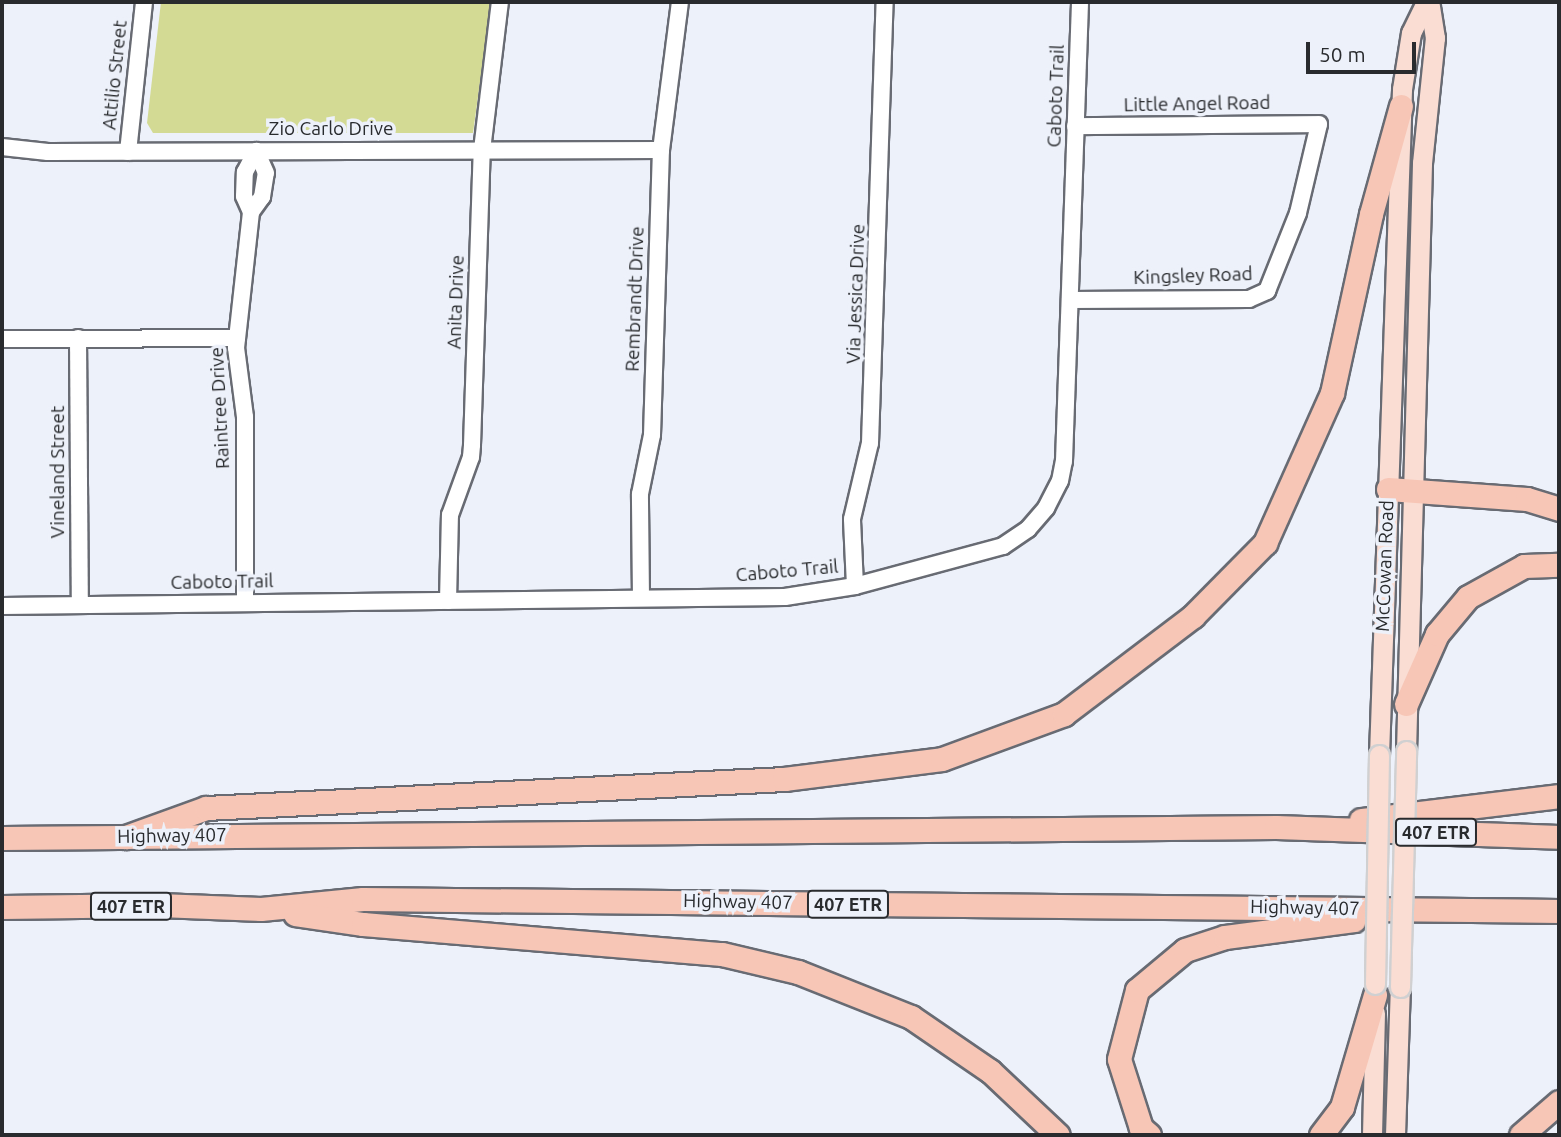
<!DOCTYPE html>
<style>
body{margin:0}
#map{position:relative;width:1561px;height:1137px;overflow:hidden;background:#edf1fa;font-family:Ubuntu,sans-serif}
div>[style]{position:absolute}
.green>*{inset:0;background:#d3da94}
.roads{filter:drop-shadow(2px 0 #686b73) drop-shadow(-2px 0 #686b73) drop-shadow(0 2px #686b73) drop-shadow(0 -2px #686b73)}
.minor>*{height:16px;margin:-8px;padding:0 8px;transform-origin:8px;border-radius:8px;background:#fff}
.major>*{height:19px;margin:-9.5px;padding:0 9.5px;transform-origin:9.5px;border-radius:9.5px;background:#faddd3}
.highway>*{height:23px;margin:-11.5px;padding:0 11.5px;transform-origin:11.5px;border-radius:11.5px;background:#f7c6b6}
.bridges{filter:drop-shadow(2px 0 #d0d0d1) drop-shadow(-2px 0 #d0d0d1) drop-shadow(0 2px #d0d0d1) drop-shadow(0 -2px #d0d0d1)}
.major-bridge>*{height:19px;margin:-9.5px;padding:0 9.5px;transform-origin:9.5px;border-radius:9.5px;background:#faddd3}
span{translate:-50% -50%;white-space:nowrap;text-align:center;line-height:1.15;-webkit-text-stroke:7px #edf1fa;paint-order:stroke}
.shield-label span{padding:2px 5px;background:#edf1fa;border:2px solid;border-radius:5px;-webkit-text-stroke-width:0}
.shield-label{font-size:18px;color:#292b2e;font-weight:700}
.street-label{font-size:19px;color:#292b2e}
.frame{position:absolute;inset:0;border:4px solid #292b2e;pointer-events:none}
.scale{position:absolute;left:1306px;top:42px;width:110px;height:32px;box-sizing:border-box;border:4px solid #292b2e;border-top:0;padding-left:9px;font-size:21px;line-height:24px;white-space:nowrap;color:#292b2e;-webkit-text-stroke:5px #edf1fa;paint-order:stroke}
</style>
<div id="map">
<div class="green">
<div style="clip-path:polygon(161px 2px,491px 2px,473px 133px,153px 133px,147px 123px)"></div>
</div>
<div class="roads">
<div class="minor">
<div style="left:2px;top:147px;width:46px;rotate:6.2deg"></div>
<div style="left:48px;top:152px;width:613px;rotate:-0.19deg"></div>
<div style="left:128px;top:152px;width:151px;rotate:-83.9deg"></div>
<div style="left:251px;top:212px;width:19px;rotate:-54deg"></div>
<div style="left:262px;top:197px;width:24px;rotate:-81deg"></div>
<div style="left:266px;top:173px;width:24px;rotate:-114deg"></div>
<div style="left:1070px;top:300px;width:179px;rotate:-0.3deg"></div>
<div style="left:1249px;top:299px;width:20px;rotate:-24deg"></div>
<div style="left:1267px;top:291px;width:84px;rotate:-68.3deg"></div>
<div style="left:1298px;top:213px;width:91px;rotate:-76.7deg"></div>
<div style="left:1319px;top:124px;width:244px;rotate:179.5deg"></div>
<div style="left:78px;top:338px;width:267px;rotate:89.6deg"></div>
<div style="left:2px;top:339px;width:235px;rotate:-0.2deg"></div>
<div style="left:855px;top:586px;width:67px;rotate:-92.6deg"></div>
<div style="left:852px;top:519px;width:78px;rotate:-76.7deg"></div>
<div style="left:870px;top:443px;width:441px;rotate:-88.1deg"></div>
<div style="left:641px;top:598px;width:104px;rotate:-90.6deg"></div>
<div style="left:640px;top:494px;width:60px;rotate:-78.5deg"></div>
<div style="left:652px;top:435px;width:285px;rotate:-88.2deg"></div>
<div style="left:661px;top:150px;width:149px;rotate:-82.7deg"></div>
<div style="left:448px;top:601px;width:86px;rotate:-88.7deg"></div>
<div style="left:450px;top:515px;width:62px;rotate:-70.1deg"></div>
<div style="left:471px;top:457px;width:12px;rotate:-85deg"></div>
<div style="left:472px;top:445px;width:295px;rotate:-88.1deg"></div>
<div style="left:482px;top:150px;width:149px;rotate:-83.1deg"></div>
<div style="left:245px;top:603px;width:186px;rotate:-90deg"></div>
<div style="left:245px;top:417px;width:70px;rotate:-97.4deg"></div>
<div style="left:236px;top:348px;width:137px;rotate:-83.7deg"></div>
<div style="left:251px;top:212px;width:17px;rotate:-114deg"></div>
<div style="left:244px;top:196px;width:24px;rotate:-88deg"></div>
<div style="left:245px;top:172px;width:24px;rotate:-62deg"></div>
<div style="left:2px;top:606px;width:783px;rotate:-0.66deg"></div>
<div style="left:785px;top:597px;width:71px;rotate:-8.9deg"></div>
<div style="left:855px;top:586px;width:153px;rotate:-15.1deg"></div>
<div style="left:1003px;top:546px;width:30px;rotate:-34deg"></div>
<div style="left:1028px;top:529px;width:28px;rotate:-49deg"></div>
<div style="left:1046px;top:508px;width:30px;rotate:-63deg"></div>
<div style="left:1060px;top:481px;width:20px;rotate:-79deg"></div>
<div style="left:1064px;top:461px;width:459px;rotate:-88deg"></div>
</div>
<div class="major">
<div style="left:1406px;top:751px;width:588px;rotate:-88.44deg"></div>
<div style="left:1422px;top:163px;width:126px;rotate:-84.1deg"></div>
<div style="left:1435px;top:38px;width:36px;rotate:-99deg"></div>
<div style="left:1379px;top:755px;width:666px;rotate:-88.02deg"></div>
<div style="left:1402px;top:89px;width:57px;rotate:-80.9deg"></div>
<div style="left:1411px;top:33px;width:34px;rotate:-64deg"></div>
<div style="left:1372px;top:1135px;width:122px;rotate:-88.6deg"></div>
<div style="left:1395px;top:1135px;width:148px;rotate:-88.1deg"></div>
</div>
<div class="highway">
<div style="left:1388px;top:489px;width:139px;rotate:4.1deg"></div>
<div style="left:1527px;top:499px;width:34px;rotate:17deg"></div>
<div style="left:1406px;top:704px;width:77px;rotate:-66.1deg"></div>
<div style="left:1437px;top:634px;width:48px;rotate:-50deg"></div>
<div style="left:1468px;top:597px;width:64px;rotate:-29deg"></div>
<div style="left:1524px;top:566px;width:35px;rotate:-2deg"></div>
<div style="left:1361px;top:820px;width:199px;rotate:-6.9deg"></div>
<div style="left:126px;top:837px;width:85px;rotate:-19.9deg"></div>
<div style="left:206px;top:808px;width:579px;rotate:-2.87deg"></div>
<div style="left:784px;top:779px;width:159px;rotate:-7.2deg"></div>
<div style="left:942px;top:759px;width:130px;rotate:-20.2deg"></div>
<div style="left:1064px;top:714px;width:162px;rotate:-37.2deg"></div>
<div style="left:1193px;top:616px;width:103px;rotate:-45.4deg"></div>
<div style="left:1265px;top:543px;width:164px;rotate:-65.9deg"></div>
<div style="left:1332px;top:393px;width:183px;rotate:-77.7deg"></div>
<div style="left:1371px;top:214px;width:112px;rotate:-74.5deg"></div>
<div style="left:2px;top:838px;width:1274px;rotate:-0.49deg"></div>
<div style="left:1276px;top:827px;width:283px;rotate:2deg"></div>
<div style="left:2px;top:907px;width:157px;rotate:-0.7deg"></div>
<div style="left:159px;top:905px;width:102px;rotate:2.2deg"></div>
<div style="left:261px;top:909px;width:102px;rotate:-5.6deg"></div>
<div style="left:363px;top:899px;width:1196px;rotate:0.57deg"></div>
<div style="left:295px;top:914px;width:69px;rotate:8.4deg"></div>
<div style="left:363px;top:924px;width:360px;rotate:4.8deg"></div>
<div style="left:722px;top:954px;width:78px;rotate:13.3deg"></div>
<div style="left:798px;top:972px;width:122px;rotate:21.7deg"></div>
<div style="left:911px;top:1017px;width:96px;rotate:34.4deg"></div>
<div style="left:990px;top:1071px;width:93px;rotate:43.3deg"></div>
<div style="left:1149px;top:1135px;width:11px;rotate:-139deg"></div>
<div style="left:1141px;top:1128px;width:72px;rotate:-107.7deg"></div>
<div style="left:1119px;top:1059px;width:71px;rotate:-75.4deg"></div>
<div style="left:1137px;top:990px;width:62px;rotate:-39.8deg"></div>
<div style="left:1185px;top:950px;width:42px;rotate:-18deg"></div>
<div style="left:1225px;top:937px;width:130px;rotate:-7.5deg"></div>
<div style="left:1321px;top:1135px;width:35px;rotate:-53deg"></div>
<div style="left:1342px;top:1107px;width:117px;rotate:-73.6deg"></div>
<div style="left:1521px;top:1135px;width:50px;rotate:-41deg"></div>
</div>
</div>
<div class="bridges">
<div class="major-bridge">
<div style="left:1375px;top:984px;width:229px;rotate:-89deg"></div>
<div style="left:1400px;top:987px;width:236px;rotate:-88.5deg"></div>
</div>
</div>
<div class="shield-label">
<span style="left:1436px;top:832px">407 ETR</span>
<span style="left:848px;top:904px">407 ETR</span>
<span style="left:131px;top:906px">407 ETR</span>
</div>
<div class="street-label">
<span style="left:115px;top:75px;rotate:-84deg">Attilio Street</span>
<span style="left:1056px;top:96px;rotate:-88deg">Caboto Trail</span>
<span style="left:1197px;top:104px;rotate:-1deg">Little Angel Road</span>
<span style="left:331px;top:129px">Zio Carlo Drive</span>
<span style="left:1193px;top:276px;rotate:-2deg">Kingsley Road</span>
<span style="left:856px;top:294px;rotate:-88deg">Via Jessica Drive</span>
<span style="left:635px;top:299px;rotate:-88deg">Rembrandt Drive</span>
<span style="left:456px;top:302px;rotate:-88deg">Anita Drive</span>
<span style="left:220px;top:408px;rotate:-93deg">Raintree Drive</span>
<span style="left:58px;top:472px;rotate:-90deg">Vineland Street</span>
<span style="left:1385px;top:566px;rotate:-88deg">McCowan Road</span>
<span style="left:787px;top:571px;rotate:-5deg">Caboto Trail</span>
<span style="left:222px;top:582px;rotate:-1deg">Caboto Trail</span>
<span style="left:172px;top:836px;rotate:-1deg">Highway 407</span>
<span style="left:738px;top:902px;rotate:1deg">Highway 407</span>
<span style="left:1305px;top:908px;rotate:1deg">Highway 407</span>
</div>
<div class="frame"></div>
<div class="scale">50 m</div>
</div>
